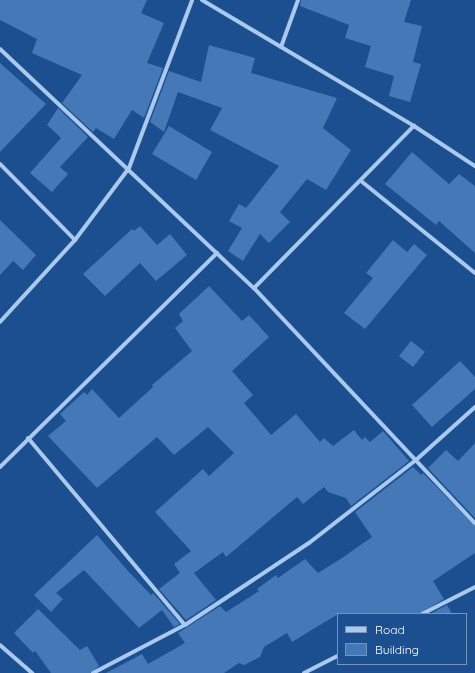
<!DOCTYPE html>
<style>
body{margin:0}
#map{position:relative;width:475px;height:673px;overflow:hidden;background:#1b4f8f;font-family:Quicksand,sans-serif}
div>[style]{position:absolute}
.building>*{inset:0;background:#4478b7}
.minor>*{height:4px;margin:-2px;padding:0 2px;transform-origin:2px;border-radius:2px;background:#a9c9ee}
span{translate:-50% -50%;white-space:nowrap;text-align:center;line-height:1.15;-webkit-text-stroke:3px #1b4f8f;paint-order:stroke}
.legend{position:absolute;left:337px;top:613px;width:130px;height:52px;box-sizing:border-box;background:#1b4f8f;border:1px solid #7695bc;margin:0;padding:5px 7px;list-style:none;font-size:12px;color:#fff}
.legend li{display:flex;align-items:center;gap:8px;height:20px}
.legend b{width:20px;border:1px solid #7695bc}
</style>
<div id="map">
<div class="building">
<div style="clip-path:polygon(0 0,147px 0,141px 13px,164px 23px,147px 63px,163px 68px,144px 118px,132px 110px,114px 139px,96px 128px,93px 132px,62px 103px,82px 75px,32px 53px,37px 39px,0 20px)"></div>
<div style="clip-path:polygon(301px 0,411px 0,404px 22px,422px 26px,413px 62px,421px 64px,410px 102px,389px 96px,394px 76px,365px 67px,371px 46px,345px 38px,349px 25px,300px 6px)"></div>
<div style="clip-path:polygon(209px 45px,255px 58px,251px 73px,337px 98px,323px 128px,351px 150px,326px 190px,307px 179px,280px 212px,290px 222px,269px 243px,260px 234px,243px 261px,228px 251px,242px 228px,229px 221px,239px 204px,246px 208px,279px 166px,210px 130px,222px 108px,178px 92px,164px 132px,150px 122px,169px 71px,201px 82px)"></div>
<div style="clip-path:polygon(0 63px,46px 104px,0 152px)"></div>
<div style="clip-path:polygon(58px 108px,88px 137px,60px 167px,68px 174px,52px 192px,30px 173px,61px 138px,47px 125px)"></div>
<div style="clip-path:polygon(169px 126px,212px 152px,196px 180px,152px 154px)"></div>
<div style="clip-path:polygon(412px 152px,449px 184px,459px 174px,475px 186px,475px 253px,439px 221px,436px 225px,385px 184px)"></div>
<div style="clip-path:polygon(0 220px,36px 255px,23px 270px,13px 261px,0 275px)"></div>
<div style="clip-path:polygon(140px 226px,157px 245px,170px 234px,187px 255px,156px 281px,140px 263px,105px 296px,83px 274px,132px 229px,134px 231px)"></div>
<div style="clip-path:polygon(393px 240px,407px 252px,414px 244px,427px 255px,365px 329px,344px 313px,373px 278px,366px 273px)"></div>
<div style="clip-path:polygon(209px 286px,242px 321px,249px 315px,269px 337px,232px 371px,253px 395px,244px 403px,271px 435px,296px 414px,320px 442px,324px 438px,333px 446px,354px 430px,362px 440px,365px 437px,370px 442px,383px 431px,409px 461px,351px 506px,346px 498px,328px 492px,324px 487px,303px 504px,297px 497px,226px 557px,223px 552px,194px 573px,216px 600px,186px 620px,159px 589px,180px 573px,174px 564px,191px 551px,155px 512px,203px 469px,209px 476px,234px 453px,208px 427px,174px 455px,157px 437px,97px 488px,48px 436px,66px 421px,60px 414px,84px 392px,87px 395px,92px 389px,119px 418px,153px 387px,152px 385px,192px 351px,175px 328px,183px 321px,179px 314px)"></div>
<div style="clip-path:polygon(411px 341px,425px 352px,413px 367px,399px 356px)"></div>
<div style="clip-path:polygon(460px 361px,475px 377px,475px 389px,432px 427px,412px 405px)"></div>
<div style="clip-path:polygon(475px 443px,475px 518px,428px 468px,446px 450px,458px 461px)"></div>
<div style="clip-path:polygon(413px 467px,421px 475px,423px 473px,475px 526px,475px 553px,433px 581px,444px 599px,419px 614px,338px 614px,292px 642px,287px 633px,264px 647px,260px 657px,244px 665px,239px 663px,224px 673px,106px 673px,142px 654px,148px 664px,185px 643px,178px 633px,220px 606px,226px 612px,259px 591px,257px 589px,276px 575px,278px 578px,305px 559px,318px 573px,342px 558px,372px 537px,355px 512px)"></div>
<div style="clip-path:polygon(97px 535px,128px 571px,151px 595px,153px 593px,180px 624px,174px 627px,162px 610px,139px 628px,84px 570px,56px 593px,63px 599px,51px 612px,34px 595px)"></div>
<div style="clip-path:polygon(447px 605px,452px 614px,430px 614px)"></div>
<div style="clip-path:polygon(38px 609px,80px 650px,87px 646px,99px 666px,90px 673px,51px 673px,35px 651px,33px 653px,14px 633px)"></div>
</div>
<div class="minor">
<div style="left:202px;top:0;width:247px;rotate:30.7deg"></div>
<div style="left:414px;top:126px;width:73px;rotate:33.3deg"></div>
<div style="left:281px;top:47px;width:50px;rotate:-70.1deg"></div>
<div style="left:0;top:49px;width:349px;rotate:43.3deg"></div>
<div style="left:254px;top:288px;width:323px;rotate:46.8deg"></div>
<div style="left:0;top:164px;width:107px;rotate:45.4deg"></div>
<div style="left:361px;top:181px;width:146px;rotate:38.9deg"></div>
<div style="left:254px;top:288px;width:228px;rotate:-45.4deg"></div>
<div style="left:0;top:322px;width:111px;rotate:-47.6deg"></div>
<div style="left:75px;top:240px;width:90px;rotate:-53.1deg"></div>
<div style="left:129px;top:168px;width:179px;rotate:-69.4deg"></div>
<div style="left:28px;top:438px;width:244px;rotate:50deg"></div>
<div style="left:0;top:467px;width:305px;rotate:-44.6deg"></div>
<div style="left:422px;top:614px;width:59px;rotate:-27deg"></div>
<div style="left:0;top:645px;width:43px;rotate:41.2deg"></div>
<div style="left:93px;top:673px;width:104px;rotate:-27.6deg"></div>
<div style="left:185px;top:625px;width:149px;rotate:-33.5deg"></div>
<div style="left:309px;top:543px;width:135px;rotate:-37.8deg"></div>
<div style="left:416px;top:460px;width:79px;rotate:-41.9deg"></div>
<div style="left:304px;top:673px;width:38px;rotate:-27deg"></div>
</div>
<ul class="legend">
<li><b style="height:5px;background:#a9c9ee"></b>Road</li>
<li><b style="height:11px;background:#4478b7"></b>Building</li>
</ul>
</div>
